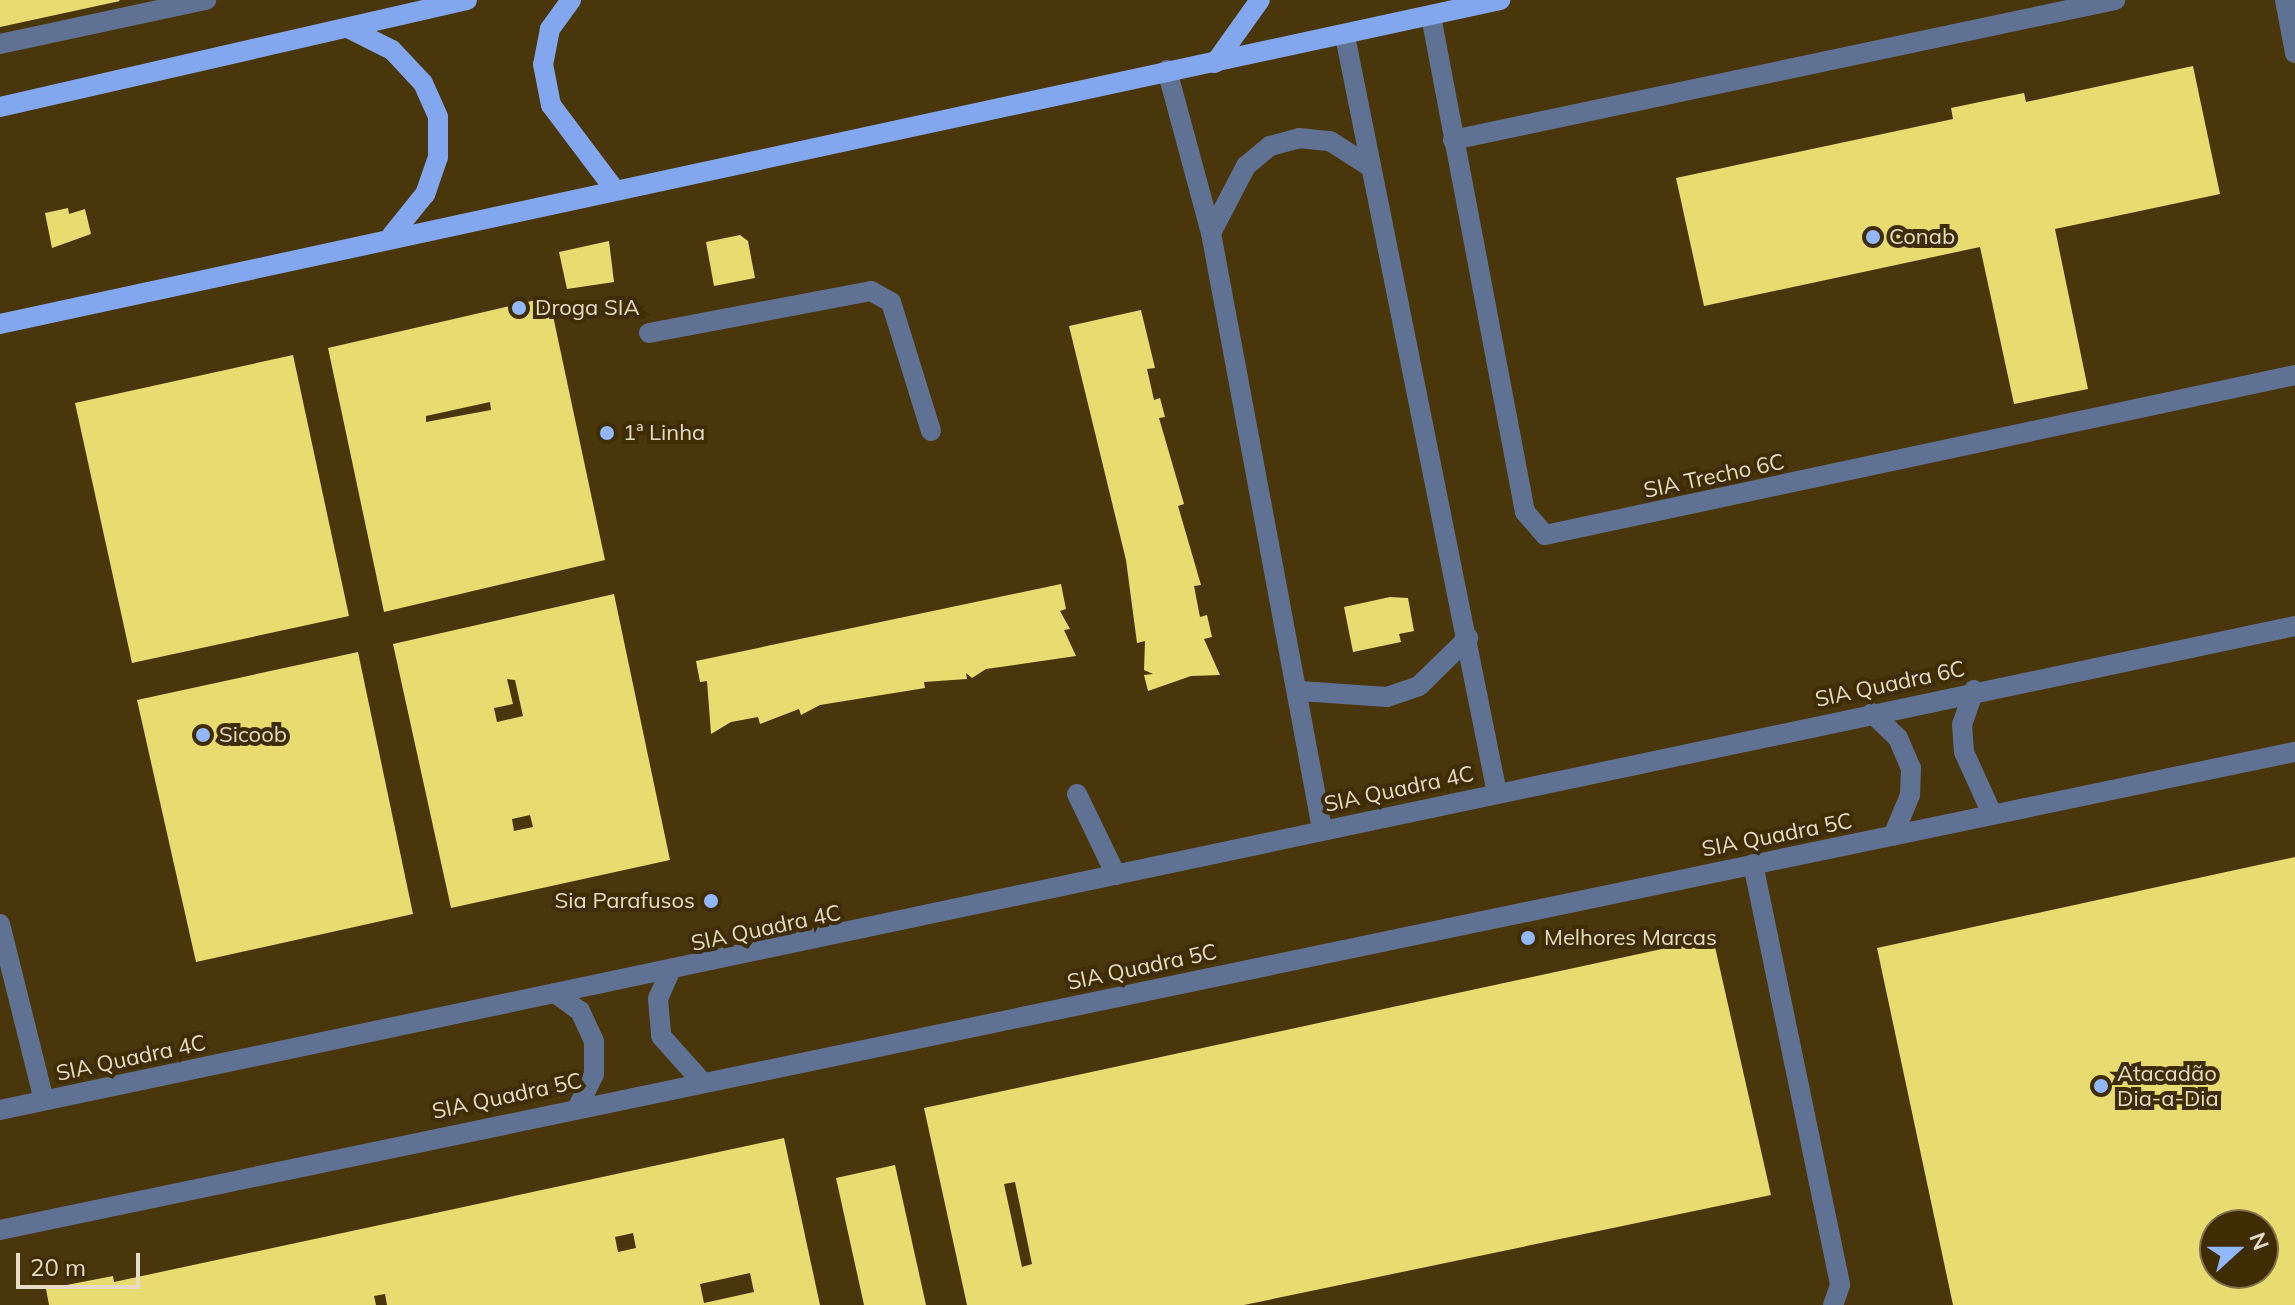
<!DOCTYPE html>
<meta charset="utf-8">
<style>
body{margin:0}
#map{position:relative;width:2295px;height:1305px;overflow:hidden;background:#4a360b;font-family:Mulish,sans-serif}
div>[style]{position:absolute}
.building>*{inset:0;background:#e8dc70}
.minor>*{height:20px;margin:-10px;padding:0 10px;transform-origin:10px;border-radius:10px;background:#607294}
.major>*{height:20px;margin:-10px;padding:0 10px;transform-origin:10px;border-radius:10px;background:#83a7ee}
.dots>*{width:22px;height:22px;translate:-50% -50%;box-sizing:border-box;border:4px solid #3f2c00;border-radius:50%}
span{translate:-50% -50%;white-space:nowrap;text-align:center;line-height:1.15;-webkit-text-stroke:8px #3f2c00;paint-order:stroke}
.poi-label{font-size:22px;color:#e7dbc5}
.left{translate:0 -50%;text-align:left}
.right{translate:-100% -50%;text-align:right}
.street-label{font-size:22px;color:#e7dbc5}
.north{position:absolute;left:2199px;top:1209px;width:80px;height:80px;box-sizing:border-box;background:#3f2c00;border:2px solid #82724f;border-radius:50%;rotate:69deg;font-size:22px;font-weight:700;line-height:32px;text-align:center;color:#e7dbc5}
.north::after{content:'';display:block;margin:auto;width:28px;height:36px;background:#93b7fd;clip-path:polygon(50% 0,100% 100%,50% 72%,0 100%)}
.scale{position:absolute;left:16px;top:1253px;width:124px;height:36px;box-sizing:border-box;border:4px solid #e7dbc5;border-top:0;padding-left:10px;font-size:24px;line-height:28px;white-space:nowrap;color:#e7dbc5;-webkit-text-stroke:6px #3f2c00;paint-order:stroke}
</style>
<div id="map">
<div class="building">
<div style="clip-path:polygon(0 0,119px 0,120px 1px,0 27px)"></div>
<div style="clip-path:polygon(2193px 66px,2220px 194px,2055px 229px,2088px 389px,2014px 404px,1980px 247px,1704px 306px,1676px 178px,1953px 119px,1951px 108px,1999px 98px,2024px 93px,2026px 102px)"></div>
<div style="clip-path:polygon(68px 208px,69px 214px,85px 209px,91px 234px,52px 248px,45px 213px)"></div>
<div style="clip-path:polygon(740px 235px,748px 241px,755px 278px,714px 286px,706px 242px)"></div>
<div style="clip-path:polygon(609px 241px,614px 282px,567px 289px,559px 252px)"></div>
<div style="clip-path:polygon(evenodd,549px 297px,605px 560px,384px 612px,328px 348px,549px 297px,490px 402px,491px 410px,426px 422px,426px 416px,490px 402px)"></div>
<div style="clip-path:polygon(1141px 310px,1155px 368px,1147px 369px,1154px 400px,1160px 398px,1165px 417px,1159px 418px,1184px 504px,1178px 506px,1201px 585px,1194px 586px,1200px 617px,1207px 615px,1212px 637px,1204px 639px,1220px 675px,1191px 676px,1148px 691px,1144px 675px,1153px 674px,1144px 670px,1145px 641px,1137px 643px,1126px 560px,1069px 326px)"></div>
<div style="clip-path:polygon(293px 355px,349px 616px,132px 663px,75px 403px)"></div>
<div style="clip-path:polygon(1061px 584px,1066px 609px,1060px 611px,1070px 629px,1064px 630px,1076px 656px,986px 669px,972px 678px,966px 673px,967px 679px,924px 682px,925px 688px,820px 705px,801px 715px,799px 709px,760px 724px,758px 717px,731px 722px,711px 734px,707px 681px,700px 682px,696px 661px)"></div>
<div style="clip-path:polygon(evenodd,614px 594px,670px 860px,451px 908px,393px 644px,614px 594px,507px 679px,515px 680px,523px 716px,497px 722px,494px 708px,513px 704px,507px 679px,614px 594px,530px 815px,533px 827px,514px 831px,512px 819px,530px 815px)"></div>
<div style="clip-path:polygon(1390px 597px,1408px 598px,1414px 631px,1399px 634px,1401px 642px,1353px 652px,1344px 607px)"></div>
<div style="clip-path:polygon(358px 652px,413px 914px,196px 962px,137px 700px)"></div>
<div style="clip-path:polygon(evenodd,2295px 857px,2295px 1305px,1953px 1305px,1877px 948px,2295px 857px,2215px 1225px,2263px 1225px,2263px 1273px,2215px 1273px,2215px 1225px)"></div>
<div style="clip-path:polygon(evenodd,1713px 938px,1771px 1195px,1244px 1305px,967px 1305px,924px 1108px,1713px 938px,1015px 1182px,1032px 1264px,1022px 1267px,1004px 1184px,1015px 1182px)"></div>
<div style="clip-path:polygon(evenodd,784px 1138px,820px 1305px,387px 1305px,385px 1294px,374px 1296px,376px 1305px,49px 1305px,46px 1289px,113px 1276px,114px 1282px,784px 1138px,633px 1233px,636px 1248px,618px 1252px,615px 1237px,633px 1233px,784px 1138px,750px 1273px,754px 1292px,704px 1303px,700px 1284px,750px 1273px)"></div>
<div style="clip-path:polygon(895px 1165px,926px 1305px,864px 1305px,836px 1178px)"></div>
</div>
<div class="minor">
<div style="left:2285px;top:0;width:54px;rotate:79.3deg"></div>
<div style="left:1431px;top:16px;width:505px;rotate:79.27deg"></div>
<div style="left:1525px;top:512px;width:30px;rotate:49deg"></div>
<div style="left:1545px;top:535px;width:767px;rotate:-12.04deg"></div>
<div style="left:1345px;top:36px;width:772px;rotate:78.65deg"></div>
<div style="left:0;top:44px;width:211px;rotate:-12.1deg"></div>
<div style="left:1167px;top:70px;width:169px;rotate:74.9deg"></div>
<div style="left:1211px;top:233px;width:606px;rotate:79.45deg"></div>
<div style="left:1453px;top:140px;width:677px;rotate:-11.94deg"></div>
<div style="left:1211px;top:233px;width:76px;rotate:-62.4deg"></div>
<div style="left:1246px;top:166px;width:31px;rotate:-40deg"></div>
<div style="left:1270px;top:146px;width:30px;rotate:-15deg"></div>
<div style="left:1299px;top:138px;width:31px;rotate:6deg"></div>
<div style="left:1330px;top:141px;width:46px;rotate:32.7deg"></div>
<div style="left:649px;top:333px;width:226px;rotate:-10.7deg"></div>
<div style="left:871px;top:291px;width:23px;rotate:29deg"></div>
<div style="left:891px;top:302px;width:135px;rotate:72.8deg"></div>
<div style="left:1974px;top:690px;width:36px;rotate:109deg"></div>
<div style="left:1962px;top:724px;width:28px;rotate:86deg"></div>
<div style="left:1964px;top:752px;width:68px;rotate:65.7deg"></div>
<div style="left:1300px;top:691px;width:87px;rotate:3.9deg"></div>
<div style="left:1387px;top:697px;width:34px;rotate:-19deg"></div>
<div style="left:1419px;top:686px;width:69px;rotate:-44.4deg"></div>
<div style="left:1872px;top:713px;width:36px;rotate:44deg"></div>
<div style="left:1898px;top:738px;width:33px;rotate:67deg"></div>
<div style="left:1911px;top:768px;width:27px;rotate:92deg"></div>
<div style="left:1910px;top:795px;width:44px;rotate:112.5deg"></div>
<div style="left:1077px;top:794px;width:90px;rotate:64.3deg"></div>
<div style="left:1753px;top:864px;width:430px;rotate:78.3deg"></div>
<div style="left:1840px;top:1285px;width:21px;rotate:109deg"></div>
<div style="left:0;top:924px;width:181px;rotate:76deg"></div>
<div style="left:669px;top:974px;width:27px;rotate:114deg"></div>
<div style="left:658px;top:999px;width:37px;rotate:85deg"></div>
<div style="left:661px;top:1036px;width:63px;rotate:48.2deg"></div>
<div style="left:555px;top:993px;width:31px;rotate:36deg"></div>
<div style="left:580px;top:1011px;width:33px;rotate:65deg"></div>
<div style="left:594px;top:1041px;width:33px;rotate:90deg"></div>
<div style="left:594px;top:1074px;width:34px;rotate:116deg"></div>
<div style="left:0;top:1110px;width:2345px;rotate:-11.91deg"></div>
<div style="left:0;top:1230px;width:2344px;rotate:-11.77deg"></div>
</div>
<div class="major">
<div style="left:571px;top:0;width:36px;rotate:126deg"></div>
<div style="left:550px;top:29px;width:36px;rotate:101deg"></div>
<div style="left:543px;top:64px;width:42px;rotate:79deg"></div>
<div style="left:551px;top:105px;width:101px;rotate:53deg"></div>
<div style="left:348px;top:28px;width:49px;rotate:26.6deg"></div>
<div style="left:392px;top:50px;width:45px;rotate:46.8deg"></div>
<div style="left:423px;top:83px;width:37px;rotate:66deg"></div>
<div style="left:438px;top:117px;width:40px;rotate:90deg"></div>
<div style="left:438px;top:157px;width:39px;rotate:109deg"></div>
<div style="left:425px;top:194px;width:53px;rotate:128.8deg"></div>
<div style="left:1215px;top:63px;width:77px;rotate:-54.5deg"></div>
<div style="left:0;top:107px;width:479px;rotate:-12.9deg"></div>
<div style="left:0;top:324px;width:1535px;rotate:-12.19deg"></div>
</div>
<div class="dots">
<div style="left:1873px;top:237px;background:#93b7fd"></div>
<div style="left:519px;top:308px;background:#93b7fd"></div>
<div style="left:607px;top:433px;background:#93b7fd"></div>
<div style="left:203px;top:735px;background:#93b7fd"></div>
<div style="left:711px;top:901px;background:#93b7fd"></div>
<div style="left:1528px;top:938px;background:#93b7fd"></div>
<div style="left:2101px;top:1086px;background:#93b7fd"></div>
</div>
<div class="poi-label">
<span class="left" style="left:1889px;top:237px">Conab</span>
<span class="left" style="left:535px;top:308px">Droga SIA</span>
<span class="left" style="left:623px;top:433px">1ª Linha</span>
<span class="left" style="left:219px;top:735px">Sicoob</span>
<span class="right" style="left:695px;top:901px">Sia Parafusos</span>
<span class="left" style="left:1544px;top:938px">Melhores Marcas</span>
<span class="left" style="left:2117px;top:1086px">Atacadão<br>Dia-a-Dia</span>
</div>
<div class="street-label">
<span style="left:1714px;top:476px;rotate:-12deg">SIA Trecho 6C</span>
<span style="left:1890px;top:684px;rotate:-12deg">SIA Quadra 6C</span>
<span style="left:1399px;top:789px;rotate:-12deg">SIA Quadra 4C</span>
<span style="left:1777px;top:835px;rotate:-11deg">SIA Quadra 5C</span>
<span style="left:766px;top:928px;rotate:-12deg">SIA Quadra 4C</span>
<span style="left:1142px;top:967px;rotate:-12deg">SIA Quadra 5C</span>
<span style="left:131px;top:1058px;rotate:-12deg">SIA Quadra 4C</span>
<span style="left:507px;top:1096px;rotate:-12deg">SIA Quadra 5C</span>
</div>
<div class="north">N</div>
<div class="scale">20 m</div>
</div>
